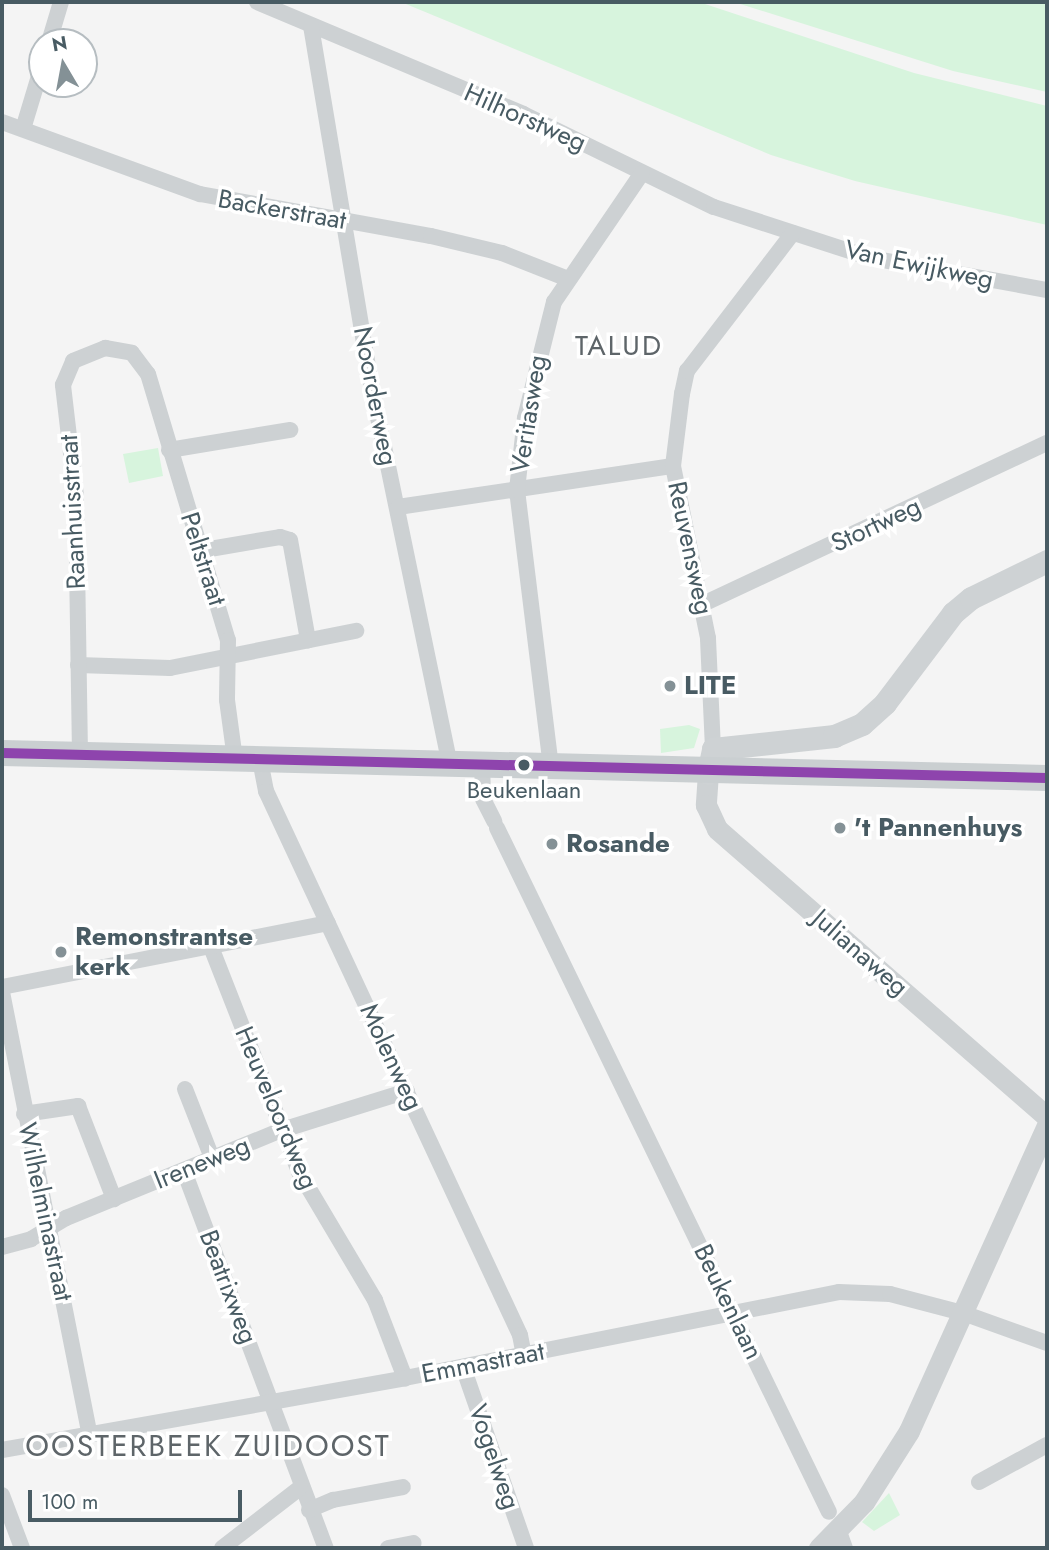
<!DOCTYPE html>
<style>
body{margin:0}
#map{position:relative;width:1049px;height:1550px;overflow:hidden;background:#f4f4f4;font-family:Jost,sans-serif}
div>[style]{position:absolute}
.green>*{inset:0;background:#d7f4dd}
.minor>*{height:16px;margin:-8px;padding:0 8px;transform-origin:8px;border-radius:8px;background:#cdd1d3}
.tertiary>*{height:21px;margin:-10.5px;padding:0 10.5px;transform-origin:10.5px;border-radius:10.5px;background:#cdd1d3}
.secondary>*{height:23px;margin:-11.5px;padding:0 11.5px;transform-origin:11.5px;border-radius:11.5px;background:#ced2d4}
.primary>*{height:26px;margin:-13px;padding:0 13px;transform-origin:13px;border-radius:13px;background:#cacfd1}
.bus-1>*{height:10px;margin:-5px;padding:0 5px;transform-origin:5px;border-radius:5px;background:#8e44ad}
.dots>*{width:19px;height:19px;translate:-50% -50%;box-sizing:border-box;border:4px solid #fff;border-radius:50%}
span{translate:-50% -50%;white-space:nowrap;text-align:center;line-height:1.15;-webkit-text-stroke:7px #fff;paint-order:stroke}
.bus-label{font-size:24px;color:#485b63}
.street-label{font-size:26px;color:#485b63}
.poi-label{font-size:26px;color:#485b63;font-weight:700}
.left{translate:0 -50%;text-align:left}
.neighbourhood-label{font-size:28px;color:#5e6569;letter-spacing:2px}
.quarter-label{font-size:30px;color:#5e6569;letter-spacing:2px}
.frame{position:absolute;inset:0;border:4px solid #485b63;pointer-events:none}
.north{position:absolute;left:28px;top:28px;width:70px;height:70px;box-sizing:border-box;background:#fff;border:2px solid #b6bdc1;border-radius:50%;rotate:350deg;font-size:19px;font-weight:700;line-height:28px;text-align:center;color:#485b63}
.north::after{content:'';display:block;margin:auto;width:24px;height:32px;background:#849196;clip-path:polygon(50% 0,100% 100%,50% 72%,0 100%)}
.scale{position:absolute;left:28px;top:1490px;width:214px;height:32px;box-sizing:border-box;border:4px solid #485b63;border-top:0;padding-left:9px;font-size:21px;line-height:24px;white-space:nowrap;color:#485b63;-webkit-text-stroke:5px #fff;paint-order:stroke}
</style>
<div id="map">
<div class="green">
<div style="clip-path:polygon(401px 2px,699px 2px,914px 73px,1047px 106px,1047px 225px,855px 181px,771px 155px)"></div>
<div style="clip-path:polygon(734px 2px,1047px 2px,1047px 92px,953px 71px)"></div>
<div style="clip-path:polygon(158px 448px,163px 476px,129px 483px,123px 454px)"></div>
<div style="clip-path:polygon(689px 725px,700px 729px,694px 748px,661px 753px,660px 729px)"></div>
<div style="clip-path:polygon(889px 1493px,900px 1515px,874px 1531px,862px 1522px)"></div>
</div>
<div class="minor">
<div style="left:257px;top:2px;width:289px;rotate:22.8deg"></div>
<div style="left:523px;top:114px;width:212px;rotate:26deg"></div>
<div style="left:714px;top:207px;width:165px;rotate:18deg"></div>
<div style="left:871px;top:258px;width:179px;rotate:10.3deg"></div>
<div style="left:311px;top:26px;width:358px;rotate:80.5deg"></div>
<div style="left:370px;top:379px;width:393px;rotate:78.3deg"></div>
<div style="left:49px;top:42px;width:42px;rotate:-73.3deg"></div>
<div style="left:2px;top:122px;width:211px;rotate:20deg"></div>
<div style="left:200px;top:194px;width:235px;rotate:10.3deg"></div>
<div style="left:431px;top:236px;width:73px;rotate:13.5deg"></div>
<div style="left:502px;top:253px;width:71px;rotate:21.5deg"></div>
<div style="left:23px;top:129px;width:66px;rotate:-73.2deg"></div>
<div style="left:169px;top:450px;width:123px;rotate:-9.4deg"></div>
<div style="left:398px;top:507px;width:278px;rotate:-8.5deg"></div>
<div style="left:198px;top:551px;width:83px;rotate:-9.7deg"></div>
<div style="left:280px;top:537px;width:10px;rotate:17deg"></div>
<div style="left:290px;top:540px;width:102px;rotate:79.8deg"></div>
<div style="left:703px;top:604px;width:380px;rotate:-25.1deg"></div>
<div style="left:78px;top:665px;width:92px;rotate:1.9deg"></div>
<div style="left:170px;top:668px;width:190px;rotate:-11.3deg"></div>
<div style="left:713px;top:749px;width:111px;rotate:-92.6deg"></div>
<div style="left:708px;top:638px;width:176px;rotate:-101.5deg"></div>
<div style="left:673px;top:466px;width:73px;rotate:-82.9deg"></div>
<div style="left:682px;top:394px;width:24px;rotate:-78deg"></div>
<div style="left:687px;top:371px;width:174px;rotate:-52.5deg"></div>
<div style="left:80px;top:754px;width:258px;rotate:-90.9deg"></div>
<div style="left:76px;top:496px;width:112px;rotate:-96.7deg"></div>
<div style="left:63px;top:385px;width:26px;rotate:-67deg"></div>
<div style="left:73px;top:361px;width:35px;rotate:-22deg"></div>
<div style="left:105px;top:348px;width:27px;rotate:10deg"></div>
<div style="left:132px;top:353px;width:26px;rotate:53deg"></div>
<div style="left:148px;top:374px;width:278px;rotate:73.3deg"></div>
<div style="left:228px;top:640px;width:60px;rotate:91deg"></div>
<div style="left:227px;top:700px;width:60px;rotate:82.3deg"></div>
<div style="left:260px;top:760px;width:32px;rotate:79deg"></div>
<div style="left:266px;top:791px;width:600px;rotate:64.97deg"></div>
<div style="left:520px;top:1335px;width:20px;rotate:79deg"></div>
<div style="left:482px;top:765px;width:34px;rotate:88deg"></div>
<div style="left:483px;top:799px;width:25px;rotate:63deg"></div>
<div style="left:551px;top:767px;width:279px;rotate:-97deg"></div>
<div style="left:517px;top:490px;width:72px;rotate:-83.7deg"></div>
<div style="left:525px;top:418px;width:120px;rotate:-76deg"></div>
<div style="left:554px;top:302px;width:156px;rotate:-55.7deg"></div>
<div style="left:497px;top:828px;width:760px;rotate:64.11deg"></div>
<div style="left:211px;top:947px;width:242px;rotate:68.6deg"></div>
<div style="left:299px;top:1172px;width:149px;rotate:59.3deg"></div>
<div style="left:375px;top:1300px;width:84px;rotate:69deg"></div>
<div style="left:2px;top:987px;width:332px;rotate:-11.1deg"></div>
<div style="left:2px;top:992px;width:449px;rotate:78.8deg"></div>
<div style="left:185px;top:1089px;width:74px;rotate:68.6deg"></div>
<div style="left:24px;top:1114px;width:55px;rotate:-8.4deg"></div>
<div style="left:78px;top:1106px;width:100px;rotate:68.8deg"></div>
<div style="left:184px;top:1171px;width:403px;rotate:69.4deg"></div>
<div style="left:2px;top:1247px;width:30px;rotate:-15deg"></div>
<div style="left:31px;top:1239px;width:41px;rotate:-31deg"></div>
<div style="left:66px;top:1218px;width:233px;rotate:-22.2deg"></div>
<div style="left:282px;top:1130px;width:131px;rotate:-17.3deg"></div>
<div style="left:463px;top:1367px;width:192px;rotate:70.8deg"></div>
<div style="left:2px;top:1450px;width:409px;rotate:-10.1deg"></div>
<div style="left:405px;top:1378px;width:442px;rotate:-11.2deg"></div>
<div style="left:839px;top:1292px;width:51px;rotate:2.2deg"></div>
<div style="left:890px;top:1294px;width:75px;rotate:14.6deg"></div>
<div style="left:963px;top:1313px;width:89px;rotate:19.7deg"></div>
<div style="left:979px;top:1482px;width:77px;rotate:-28.6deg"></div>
<div style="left:2px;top:1495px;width:57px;rotate:69.3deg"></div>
<div style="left:309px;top:1510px;width:26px;rotate:-23deg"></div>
<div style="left:333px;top:1500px;width:71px;rotate:-10.5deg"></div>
<div style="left:838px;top:1529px;width:20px;rotate:70deg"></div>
<div style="left:222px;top:1548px;width:98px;rotate:-37.6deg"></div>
<div style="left:388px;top:1548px;width:26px;rotate:-11deg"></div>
</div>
<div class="tertiary">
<div style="left:708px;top:773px;width:32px;rotate:94deg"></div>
<div style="left:706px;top:805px;width:26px;rotate:65deg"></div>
<div style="left:717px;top:829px;width:438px;rotate:41.1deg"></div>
<div style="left:819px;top:1548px;width:64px;rotate:-45.6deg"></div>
<div style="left:864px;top:1502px;width:84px;rotate:-57.6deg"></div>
<div style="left:909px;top:1431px;width:336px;rotate:-65.7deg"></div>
</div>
<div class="secondary">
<div style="left:708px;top:773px;width:25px;rotate:-78deg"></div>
<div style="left:713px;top:749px;width:122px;rotate:-6.1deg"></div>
<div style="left:834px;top:736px;width:30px;rotate:-23deg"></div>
<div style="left:862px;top:724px;width:31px;rotate:-42deg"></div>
<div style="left:885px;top:703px;width:113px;rotate:-52.9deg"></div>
<div style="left:953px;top:613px;width:23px;rotate:-40deg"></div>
<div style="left:971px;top:598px;width:85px;rotate:-26deg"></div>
</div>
<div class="primary">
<div style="left:2px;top:753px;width:1045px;rotate:1.37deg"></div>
</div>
<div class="bus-1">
<div style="left:2px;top:753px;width:1045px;rotate:1.37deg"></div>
</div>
<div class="dots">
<div style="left:670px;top:686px;background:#849196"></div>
<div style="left:524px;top:765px;background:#485b63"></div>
<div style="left:840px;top:828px;background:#849196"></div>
<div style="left:552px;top:844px;background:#849196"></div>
<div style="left:61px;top:952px;background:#849196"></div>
</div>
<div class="bus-label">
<span style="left:524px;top:790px">Beukenlaan</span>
</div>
<div class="street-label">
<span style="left:525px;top:118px;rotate:24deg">Hilhorstweg</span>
<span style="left:282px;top:210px;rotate:10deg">Backerstraat</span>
<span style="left:919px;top:265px;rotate:12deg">Van Ewijkweg</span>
<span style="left:375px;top:396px;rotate:79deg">Noorderweg</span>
<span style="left:529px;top:414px;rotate:-81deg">Veritasweg</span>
<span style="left:73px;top:512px;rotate:-93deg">Raanhuisstraat</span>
<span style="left:876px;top:525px;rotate:-25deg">Stortweg</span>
<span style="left:690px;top:548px;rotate:78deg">Reuvensweg</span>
<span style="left:203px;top:559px;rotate:72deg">Peltstraat</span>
<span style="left:860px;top:953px;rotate:41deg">Julianaweg</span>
<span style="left:391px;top:1057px;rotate:65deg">Molenweg</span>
<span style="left:276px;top:1108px;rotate:67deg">Heuveloordweg</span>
<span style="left:202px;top:1163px;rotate:-22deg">Ireneweg</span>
<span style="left:45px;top:1212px;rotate:78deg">Wilhelminastraat</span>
<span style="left:228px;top:1287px;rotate:69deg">Beatrixweg</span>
<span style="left:728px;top:1302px;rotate:64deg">Beukenlaan</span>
<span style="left:483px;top:1363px;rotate:-11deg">Emmastraat</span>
<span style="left:494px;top:1457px;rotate:71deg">Vogelweg</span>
</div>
<div class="poi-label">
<span class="left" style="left:684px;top:686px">LITE</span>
<span class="left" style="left:854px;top:828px">'t Pannenhuys</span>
<span class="left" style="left:566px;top:844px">Rosande</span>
<span class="left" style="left:75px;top:952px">Remonstrantse<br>kerk</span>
</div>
<div class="neighbourhood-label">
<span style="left:619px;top:346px">TALUD</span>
</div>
<div class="quarter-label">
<span style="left:208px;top:1446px">OOSTERBEEK ZUIDOOST</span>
</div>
<div class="frame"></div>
<div class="north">N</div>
<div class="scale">100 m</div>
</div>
